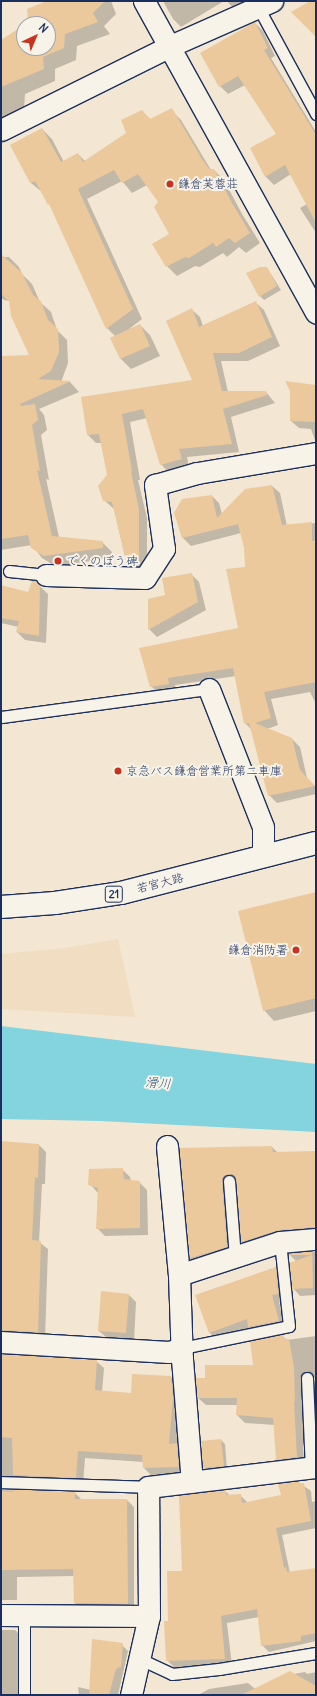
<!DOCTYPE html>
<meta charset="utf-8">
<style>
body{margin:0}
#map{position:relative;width:317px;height:1696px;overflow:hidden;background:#f3e6d2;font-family:Delius,"Klee One",sans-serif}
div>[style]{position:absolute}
.built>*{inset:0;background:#f1ddc2}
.water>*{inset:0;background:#84d4df}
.shadow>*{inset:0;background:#0003}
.building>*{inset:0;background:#ebc99d}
.roads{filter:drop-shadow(1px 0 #1b2f5e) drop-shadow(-1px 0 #1b2f5e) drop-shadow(0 1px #1b2f5e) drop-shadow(0 -1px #1b2f5e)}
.service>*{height:11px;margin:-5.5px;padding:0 5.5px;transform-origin:5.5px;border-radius:5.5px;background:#f7f3e8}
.minor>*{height:21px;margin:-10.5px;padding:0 10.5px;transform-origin:10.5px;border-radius:10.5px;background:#f7f3e8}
.primary>*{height:22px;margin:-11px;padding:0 11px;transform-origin:11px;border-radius:11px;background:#f7f3e8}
.dots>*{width:11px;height:11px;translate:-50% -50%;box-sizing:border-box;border:2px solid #f7f3e8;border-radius:50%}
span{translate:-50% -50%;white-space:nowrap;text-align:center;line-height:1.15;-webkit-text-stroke:4px #f7f3e8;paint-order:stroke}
.shield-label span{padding:1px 3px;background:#f7f3e8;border:1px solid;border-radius:3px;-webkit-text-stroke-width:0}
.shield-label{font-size:11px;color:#1b2f5e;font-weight:700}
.poi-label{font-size:12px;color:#1b2f5e}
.left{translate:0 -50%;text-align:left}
.right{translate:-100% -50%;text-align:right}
.street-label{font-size:12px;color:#1b2f5e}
.water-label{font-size:13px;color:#35587e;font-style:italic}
.frame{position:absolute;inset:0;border:2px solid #1b2f5e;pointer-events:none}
.north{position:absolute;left:16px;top:16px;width:40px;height:40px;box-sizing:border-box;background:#f7f3e8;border:1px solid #9fa5b1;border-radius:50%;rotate:44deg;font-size:11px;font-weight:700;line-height:16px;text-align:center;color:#1b2f5e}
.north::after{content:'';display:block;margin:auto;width:14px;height:18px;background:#c8321e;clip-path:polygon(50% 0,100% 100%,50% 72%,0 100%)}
</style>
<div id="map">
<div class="built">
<div style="clip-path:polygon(118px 939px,135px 1017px,1px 1009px,1px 954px,65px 948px)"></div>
</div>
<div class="water">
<div style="clip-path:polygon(1px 1026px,316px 1064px,316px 1132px,100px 1121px,1px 1119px)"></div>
</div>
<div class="shadow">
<div style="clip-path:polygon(49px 1px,111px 1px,116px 14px,104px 26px,110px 34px,77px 46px,76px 60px,55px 69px,55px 81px,25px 94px,24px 109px,1px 118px,1px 50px,24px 26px,24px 48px,48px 48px,48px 24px,27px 24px)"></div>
<div style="clip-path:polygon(163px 1px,224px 1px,181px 27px,173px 19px)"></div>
<div style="clip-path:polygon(227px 1px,248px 1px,239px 15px)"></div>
<div style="clip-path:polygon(255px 23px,263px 31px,275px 56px,271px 58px,316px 132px,316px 233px,300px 208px,307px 204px,291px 174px,274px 185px,266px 177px,252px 149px,277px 134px,245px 85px,228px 94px,220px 86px)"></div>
<div style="clip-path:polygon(171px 110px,181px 120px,211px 170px,214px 170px,224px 180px,242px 214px,260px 243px,246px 253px,239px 247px,227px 257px,223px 253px,200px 267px,195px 266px,177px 276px,167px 266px,170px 234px,159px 202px,147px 185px,132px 193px,122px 181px,87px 199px,142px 319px,129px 329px,140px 325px,150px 335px,160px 356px,131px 369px,121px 359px,111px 338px,115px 336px,107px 328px,52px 208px,42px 192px,31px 183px,11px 146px,42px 129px,52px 139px,64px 162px,78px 154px,85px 161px,127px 133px,142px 111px,151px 120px)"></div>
<div style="clip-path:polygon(1px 255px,3px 257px,9px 257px,19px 267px,22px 274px,32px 284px,40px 302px,51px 312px,57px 330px,67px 340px,68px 363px,61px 382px,70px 382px,79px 392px,39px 409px,44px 415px,47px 430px,41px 435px,49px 480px,46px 479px,59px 537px,102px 542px,112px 552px,112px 558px,55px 566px,42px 558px,32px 545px,1px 550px,1px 357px,30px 356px,10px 301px,4px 300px,1px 297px)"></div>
<div style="clip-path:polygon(267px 268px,281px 290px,264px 300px,260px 296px)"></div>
<div style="clip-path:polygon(255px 302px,264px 310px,280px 346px,248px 361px,221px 361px,228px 392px,266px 392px,275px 403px,231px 417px,239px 452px,187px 457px,189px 468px,169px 473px,161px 464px,147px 418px,130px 422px,140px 480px,138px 480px,147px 518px,147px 574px,136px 573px,127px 565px,114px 509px,104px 500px,108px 475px,102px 443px,96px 443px,88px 435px,82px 398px,194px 381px,191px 309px,200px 317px,203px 326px)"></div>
<div style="clip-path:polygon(316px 386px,316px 443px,311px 429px,299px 428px,291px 421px)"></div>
<div style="clip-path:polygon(272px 486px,280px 493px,287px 526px,316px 523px,316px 704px,310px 692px,271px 699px,278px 725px,267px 729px,292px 739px,300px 747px,307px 778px,316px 787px,316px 794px,277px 803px,269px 795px,252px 730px,245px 723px,236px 676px,175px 685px,176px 691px,159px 694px,151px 686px,239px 629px,246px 568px,245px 548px,241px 533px,191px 546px,183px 538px,175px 513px,212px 496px,219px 503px,222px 514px)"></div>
<div style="clip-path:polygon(191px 574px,199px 582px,206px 610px,157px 637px,149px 629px,166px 596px)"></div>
<div style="clip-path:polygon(35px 582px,48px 594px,46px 643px,25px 640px,17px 632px,19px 627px,1px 623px,1px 586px,29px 593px)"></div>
<div style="clip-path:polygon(316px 893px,316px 1011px,274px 1021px,264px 1010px)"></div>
<div style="clip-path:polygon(1px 1142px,39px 1145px,46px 1152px,45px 1184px,42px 1184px,39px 1242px,48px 1249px,45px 1339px,1px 1338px)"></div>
<div style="clip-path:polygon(272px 1147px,278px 1153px,316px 1152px,316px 1235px,249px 1249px,242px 1242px,237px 1182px,233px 1182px,234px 1254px,198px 1265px,190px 1258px,180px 1149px)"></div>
<div style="clip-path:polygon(122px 1169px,130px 1177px,131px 1181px,139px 1182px,147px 1190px,148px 1235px,105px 1236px,97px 1228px,98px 1193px,90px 1184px)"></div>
<div style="clip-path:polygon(316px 1252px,316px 1295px,300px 1296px,293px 1288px,296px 1261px,289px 1254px)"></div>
<div style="clip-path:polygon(275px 1268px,283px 1276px,285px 1301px,279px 1302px,286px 1329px,257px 1335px,250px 1328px,217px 1340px,209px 1332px)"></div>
<div style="clip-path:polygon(128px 1294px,136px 1302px,134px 1341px,107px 1338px,99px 1331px)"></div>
<div style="clip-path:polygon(282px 1336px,287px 1340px,316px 1336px,316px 1400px,315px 1378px,308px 1382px,310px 1443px,303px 1444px,304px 1465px,285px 1467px,277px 1459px,275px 1425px,245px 1423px,237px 1415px,238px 1405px,206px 1405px,198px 1398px,206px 1380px,255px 1366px)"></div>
<div style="clip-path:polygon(1px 1355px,96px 1361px,104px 1368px,102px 1392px,132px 1394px,171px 1377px,178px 1385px,180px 1406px,177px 1445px,184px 1451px,183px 1474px,151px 1475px,144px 1468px,144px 1462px,85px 1458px,83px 1484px,5px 1483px,1px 1489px)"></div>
<div style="clip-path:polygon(221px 1440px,225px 1444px,227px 1470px,208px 1472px,204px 1468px,202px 1442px)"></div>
<div style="clip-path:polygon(298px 1482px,311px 1491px,312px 1502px,316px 1501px,316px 1528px,282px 1535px,290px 1573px,316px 1569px,316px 1641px,269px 1652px,262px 1645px,259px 1617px,227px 1623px,232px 1666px,174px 1667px,167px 1660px,169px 1622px,183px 1572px,225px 1491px,230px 1496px,240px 1495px,248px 1503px,282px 1496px)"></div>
<div style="clip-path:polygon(1px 1490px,75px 1493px,82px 1500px,127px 1500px,134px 1507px,134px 1611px,82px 1610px,75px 1603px,74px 1576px,17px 1577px,17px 1600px,1px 1600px)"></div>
<div style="clip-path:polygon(1px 1630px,15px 1630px,22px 1637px,22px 1695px,1px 1695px)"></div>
<div style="clip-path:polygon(121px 1644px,128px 1651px,118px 1695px,79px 1695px,78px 1687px,91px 1690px)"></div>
<div style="clip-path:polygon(305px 1672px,307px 1674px,316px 1672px,316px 1695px,198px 1695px,209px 1689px,248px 1683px,255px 1689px,282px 1676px)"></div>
</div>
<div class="building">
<div style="clip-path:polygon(47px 1px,105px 1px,93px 13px,98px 22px,65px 34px,64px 48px,43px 57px,44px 69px,1px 87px,1px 40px,24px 25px,24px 48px,48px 48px,48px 24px,25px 24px,28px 22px,27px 9px)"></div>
<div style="clip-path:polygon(310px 1px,316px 1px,316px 37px,291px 12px)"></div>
<div style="clip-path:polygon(255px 22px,268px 48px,264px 50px,316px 135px,316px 223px,285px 165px,265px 177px,250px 148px,276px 134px,238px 76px,219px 87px,200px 53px)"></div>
<div style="clip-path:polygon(172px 108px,202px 159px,209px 169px,214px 169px,232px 203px,250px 233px,235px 243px,229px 238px,216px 247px,213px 243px,189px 258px,185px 257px,166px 267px,152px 244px,169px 234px,154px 207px,158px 202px,138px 174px,122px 183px,114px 170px,78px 189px,133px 309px,106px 329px,49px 204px,48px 205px,35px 181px,30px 183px,10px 145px,42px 128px,61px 162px,78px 153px,83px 162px,126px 133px,121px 120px,142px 110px,150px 119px)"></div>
<div style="clip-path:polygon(1px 254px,22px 273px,33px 295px,41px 301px,48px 320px,58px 329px,59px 352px,51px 371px,38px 379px,71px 381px,20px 404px,21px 406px,35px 404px,38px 420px,32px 425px,40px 471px,37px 470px,52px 536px,103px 541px,103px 548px,44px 556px,31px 548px,28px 535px,1px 539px,1px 356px,29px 355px,11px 316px,9px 301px,1px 294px)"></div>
<div style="clip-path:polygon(260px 267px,267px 267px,277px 286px,259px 297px,246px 273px)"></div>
<div style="clip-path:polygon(256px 301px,272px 337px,239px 353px,213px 353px,222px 391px,266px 391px,267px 395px,223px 409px,232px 444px,179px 449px,182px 459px,160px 465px,143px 409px,122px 414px,132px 471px,131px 472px,139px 509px,139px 566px,127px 565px,112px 502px,103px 501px,98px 486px,107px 475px,99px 434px,87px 435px,81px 397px,192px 380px,166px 321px,192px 308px,199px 327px)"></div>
<div style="clip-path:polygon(140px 324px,150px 346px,120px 359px,110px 338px)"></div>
<div style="clip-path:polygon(285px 381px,316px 385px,316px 422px,290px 421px,290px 391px)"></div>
<div style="clip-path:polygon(272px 485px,282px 525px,312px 522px,312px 541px,316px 540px,316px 682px,264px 692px,271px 718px,255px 723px,292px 738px,300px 770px,315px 786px,268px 796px,249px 723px,244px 724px,233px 668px,168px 678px,169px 684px,150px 687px,139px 648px,238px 628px,226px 569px,245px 567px,244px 548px,238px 524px,182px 538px,174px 513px,182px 499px,212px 495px,217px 518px,245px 489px)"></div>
<div style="clip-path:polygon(192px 573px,198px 602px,148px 630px,148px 599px,165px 595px,162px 578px)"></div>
<div style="clip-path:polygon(32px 581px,36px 581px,40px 585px,39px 636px,16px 632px,19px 621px,1px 618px,1px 585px,28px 592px)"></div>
<div style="clip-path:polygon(316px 892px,316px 998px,263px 1011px,238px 911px)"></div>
<div style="clip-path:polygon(1px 1141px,39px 1144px,38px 1178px,35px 1177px,32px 1240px,41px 1241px,38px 1332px,1px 1330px)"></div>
<div style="clip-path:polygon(272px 1146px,273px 1152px,316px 1151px,316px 1227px,279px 1230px,241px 1242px,236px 1180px,232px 1175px,228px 1174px,223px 1178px,222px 1182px,227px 1247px,190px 1258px,179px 1148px)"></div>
<div style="clip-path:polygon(123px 1168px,124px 1179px,140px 1181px,140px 1228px,96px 1229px,98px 1188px,88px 1185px,89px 1169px)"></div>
<div style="clip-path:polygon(312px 1251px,313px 1288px,292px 1289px,289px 1263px,312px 1255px,288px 1255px,288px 1253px)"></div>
<div style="clip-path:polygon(276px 1267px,278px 1294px,272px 1295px,279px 1321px,248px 1327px,247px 1319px,209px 1333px,195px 1295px)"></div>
<div style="clip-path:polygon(101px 1291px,129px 1294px,126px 1333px,98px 1331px)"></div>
<div style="clip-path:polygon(283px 1334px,284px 1339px,289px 1339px,294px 1367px,295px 1401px,294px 1401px,297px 1457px,276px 1460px,273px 1418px,236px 1415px,237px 1398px,197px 1398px,196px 1378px,205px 1378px,205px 1365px,253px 1365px,250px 1341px)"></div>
<div style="clip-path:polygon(1px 1354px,97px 1360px,95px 1390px,131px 1393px,132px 1374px,171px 1376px,173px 1398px,169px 1444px,177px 1443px,179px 1471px,178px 1467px,143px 1468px,142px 1455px,78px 1451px,76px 1478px,13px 1475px,12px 1438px,1px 1437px)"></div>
<div style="clip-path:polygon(221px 1439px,224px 1466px,203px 1468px,201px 1441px)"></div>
<div style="clip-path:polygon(299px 1481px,299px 1484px,304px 1483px,311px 1521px,276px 1528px,284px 1568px,286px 1567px,287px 1572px,316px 1568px,316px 1633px,301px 1636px,301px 1641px,261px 1646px,257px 1609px,221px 1616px,225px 1659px,166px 1661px,164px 1621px,168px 1621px,167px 1571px,182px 1571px,179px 1495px,226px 1490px,226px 1495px,241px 1494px,242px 1503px,281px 1495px,278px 1484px)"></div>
<div style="clip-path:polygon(13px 1489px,75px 1492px,75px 1499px,127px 1499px,128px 1604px,74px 1603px,73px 1569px,1px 1570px,1px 1491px,13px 1492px)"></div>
<div style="clip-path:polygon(92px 1639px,123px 1643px,121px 1667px,117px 1668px,115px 1672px,109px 1695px,89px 1695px)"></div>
<div style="clip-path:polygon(290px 1671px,316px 1686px,316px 1695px,241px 1695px)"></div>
</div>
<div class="roads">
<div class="service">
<div style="left:258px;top:7px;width:122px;rotate:61.5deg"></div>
<div style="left:9px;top:571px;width:37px;rotate:6deg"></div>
<div style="left:1px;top:717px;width:210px;rotate:-7.7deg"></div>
<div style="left:229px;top:1181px;width:76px;rotate:85.5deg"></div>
<div style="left:182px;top:1348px;width:109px;rotate:-11.6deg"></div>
<div style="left:289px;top:1326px;width:84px;rotate:-96.1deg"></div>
<div style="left:307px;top:1378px;width:90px;rotate:87.5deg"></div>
<div style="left:1px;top:1482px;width:147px;rotate:1.9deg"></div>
<div style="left:140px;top:1659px;width:35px;rotate:25deg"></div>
<div style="left:172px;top:1674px;width:47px;rotate:-6.1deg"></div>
<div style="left:219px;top:1669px;width:98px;rotate:-9.4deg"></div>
<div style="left:24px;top:1695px;width:80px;rotate:-90deg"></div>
</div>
<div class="minor">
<div style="left:144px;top:1px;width:356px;rotate:61.1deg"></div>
<div style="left:1px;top:130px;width:186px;rotate:-26.4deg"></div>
<div style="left:168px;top:47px;width:114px;rotate:-23.9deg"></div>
<div style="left:46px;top:575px;width:99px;rotate:1.7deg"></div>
<div style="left:145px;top:578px;width:35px;rotate:-57deg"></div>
<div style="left:164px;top:549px;width:65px;rotate:-98deg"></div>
<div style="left:155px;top:485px;width:44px;rotate:-15.9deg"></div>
<div style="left:197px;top:473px;width:121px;rotate:-9.5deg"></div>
<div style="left:209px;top:689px;width:148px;rotate:68.6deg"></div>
<div style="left:263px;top:827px;width:29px;rotate:90deg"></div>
<div style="left:167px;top:1146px;width:130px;rotate:84.7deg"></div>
<div style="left:179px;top:1275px;width:84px;rotate:88deg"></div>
<div style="left:182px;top:1359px;width:123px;rotate:85.4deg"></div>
<div style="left:179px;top:1275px;width:106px;rotate:-18.1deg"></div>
<div style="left:280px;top:1242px;width:36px;rotate:-5deg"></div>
<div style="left:1px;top:1342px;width:168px;rotate:3.4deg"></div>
<div style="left:169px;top:1352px;width:14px;rotate:-17deg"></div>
<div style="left:1px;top:1615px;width:148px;rotate:0.4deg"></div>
<div style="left:131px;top:1695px;width:81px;rotate:-77.2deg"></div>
<div style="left:149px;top:1616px;width:129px;rotate:-90.4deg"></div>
<div style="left:148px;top:1487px;width:169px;rotate:-6.8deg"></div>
</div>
<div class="primary">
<div style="left:1px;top:907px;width:54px;rotate:-4.2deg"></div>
<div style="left:55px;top:903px;width:67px;rotate:-8.6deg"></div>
<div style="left:121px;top:893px;width:201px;rotate:-14.4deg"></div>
</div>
</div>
<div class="dots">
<div style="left:170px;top:184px;background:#c8321e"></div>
<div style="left:58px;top:561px;background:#c8321e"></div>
<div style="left:118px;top:771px;background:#c8321e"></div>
<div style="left:296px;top:950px;background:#c8321e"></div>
</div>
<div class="shield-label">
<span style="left:114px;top:894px">21</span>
</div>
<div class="poi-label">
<span class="left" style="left:178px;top:184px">鎌倉芙蓉荘</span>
<span class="left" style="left:66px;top:561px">でくのぼう碑</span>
<span class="left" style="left:126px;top:771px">京急バス鎌倉営業所第二車庫</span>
<span class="right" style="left:288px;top:950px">鎌倉消防署</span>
</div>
<div class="street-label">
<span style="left:160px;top:883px;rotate:-14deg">若宮大路</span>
</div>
<div class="water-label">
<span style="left:158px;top:1084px;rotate:4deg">滑川</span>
</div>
<div class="frame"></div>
<div class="north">N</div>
</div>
